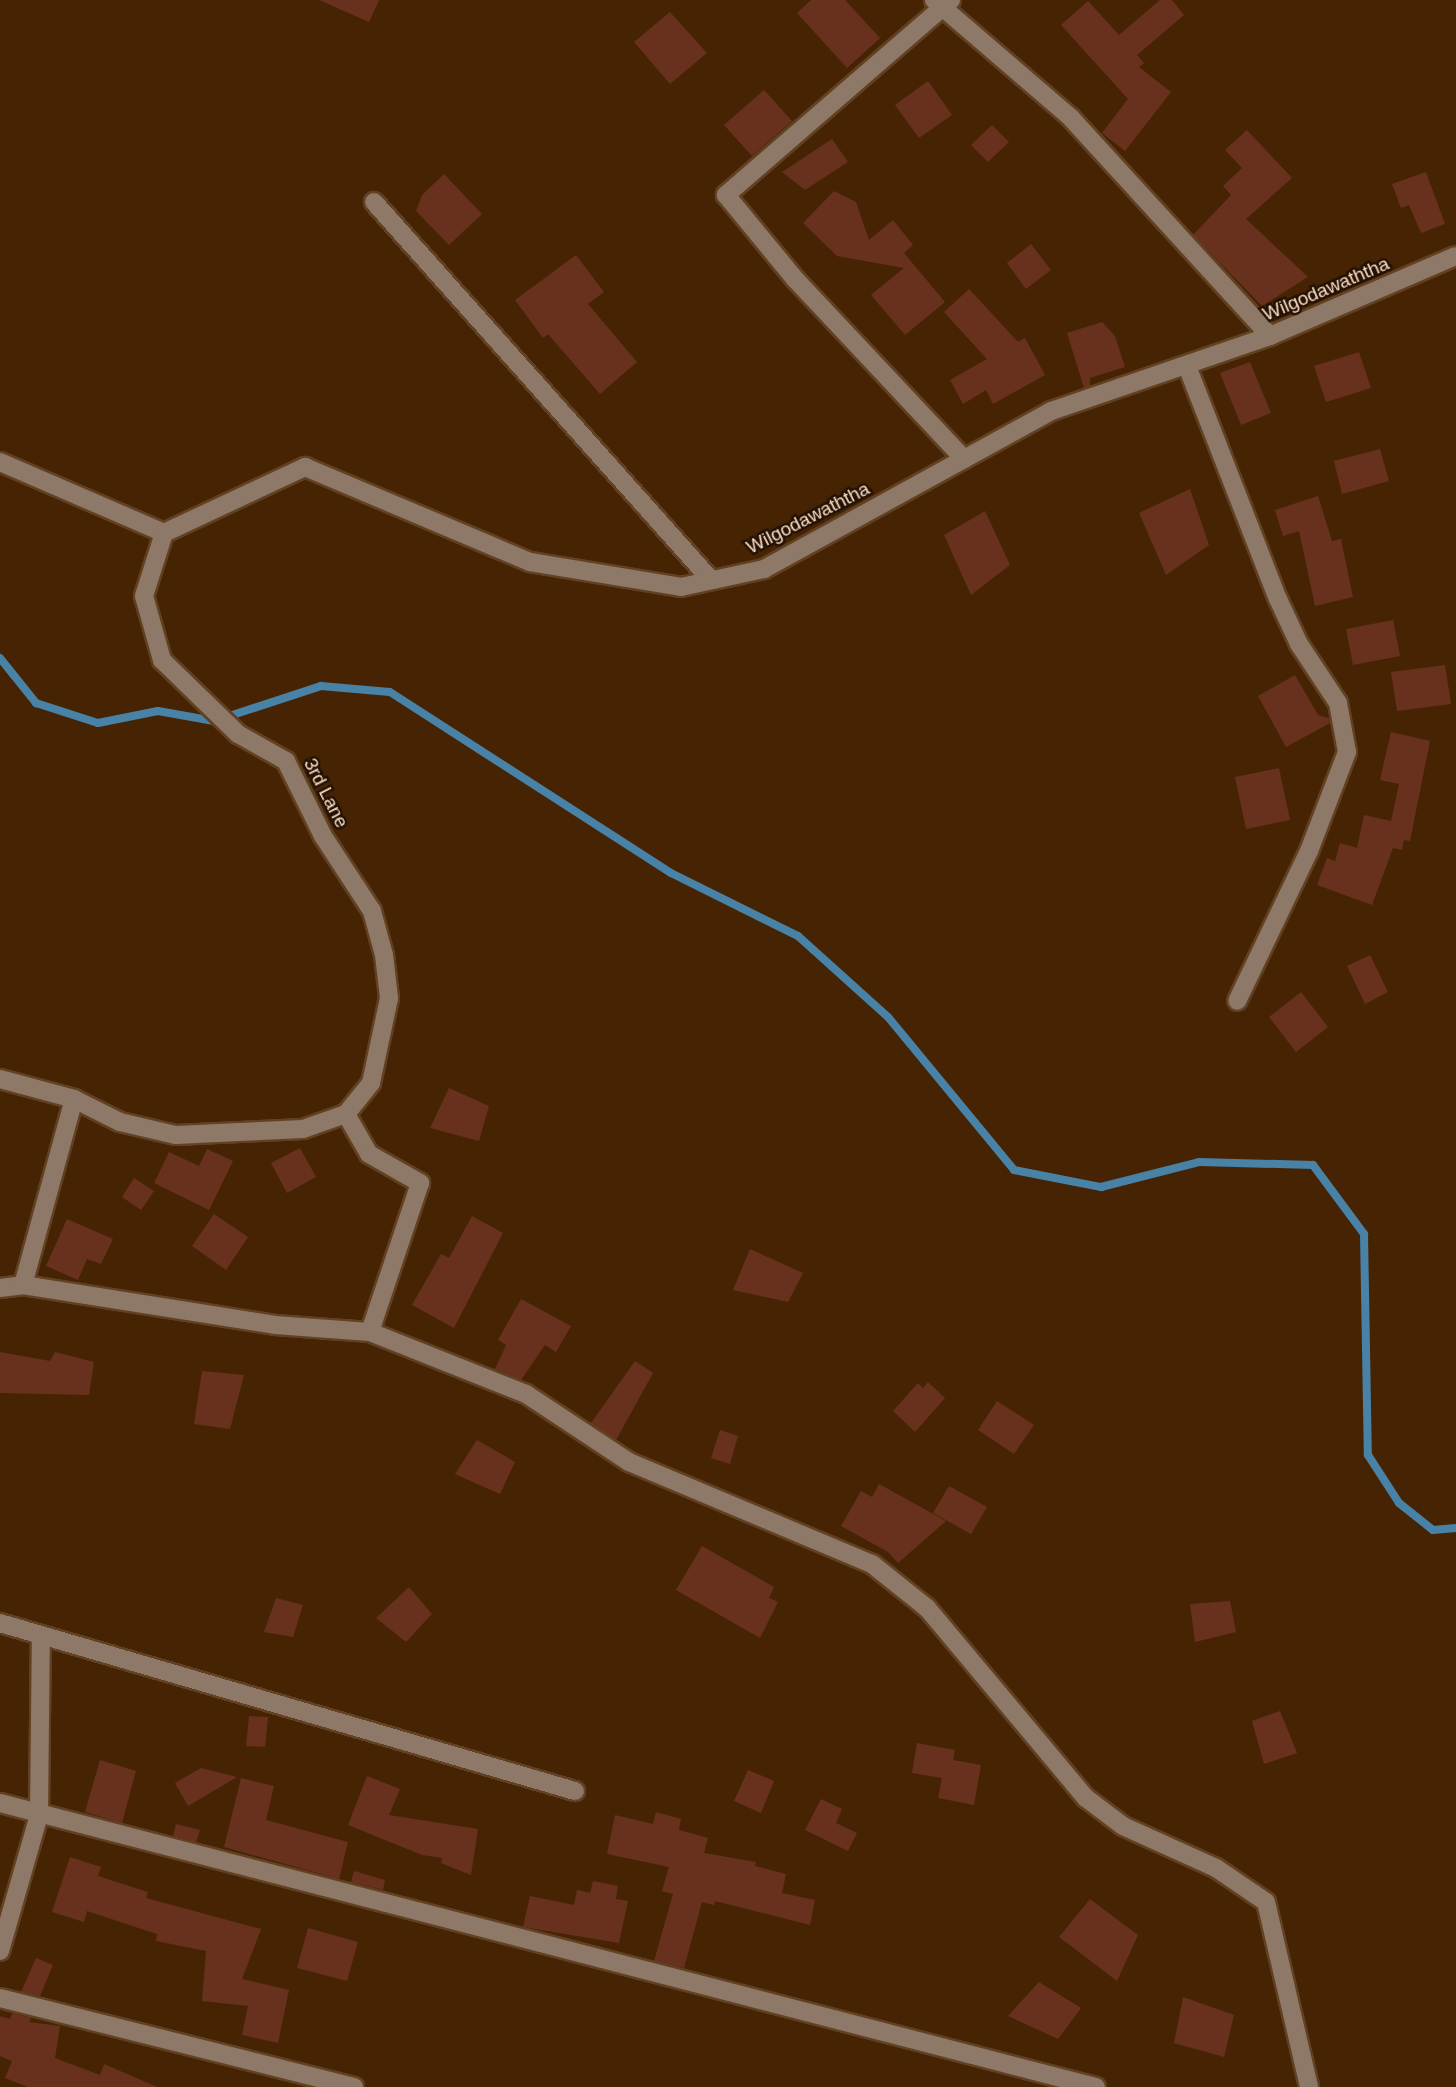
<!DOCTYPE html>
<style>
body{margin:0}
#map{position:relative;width:1456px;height:2087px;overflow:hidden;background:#462403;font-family:Helvetica,sans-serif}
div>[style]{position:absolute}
.stream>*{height:8px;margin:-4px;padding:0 4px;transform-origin:4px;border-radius:4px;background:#4982a7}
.building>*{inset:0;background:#68311e}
.roads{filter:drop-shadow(2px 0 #624122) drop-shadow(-2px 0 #624122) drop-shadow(0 2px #624122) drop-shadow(0 -2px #624122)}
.minor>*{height:18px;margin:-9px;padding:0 9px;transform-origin:9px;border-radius:9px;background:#8e7867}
span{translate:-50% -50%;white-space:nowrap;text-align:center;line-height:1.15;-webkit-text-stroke:5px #241102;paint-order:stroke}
.street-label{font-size:19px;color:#f8dcc7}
</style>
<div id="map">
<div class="stream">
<div style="left:0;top:658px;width:58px;rotate:51.3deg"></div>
<div style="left:36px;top:703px;width:65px;rotate:17.9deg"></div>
<div style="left:98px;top:723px;width:61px;rotate:-11.3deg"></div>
<div style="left:158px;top:711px;width:57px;rotate:10.1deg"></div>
<div style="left:214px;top:721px;width:113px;rotate:-18.1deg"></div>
<div style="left:321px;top:686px;width:69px;rotate:5deg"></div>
<div style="left:390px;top:692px;width:334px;rotate:32.8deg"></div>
<div style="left:671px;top:873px;width:142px;rotate:26.4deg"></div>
<div style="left:798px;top:936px;width:121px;rotate:42deg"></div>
<div style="left:888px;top:1017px;width:198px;rotate:50.5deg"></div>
<div style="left:1014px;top:1170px;width:89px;rotate:11.1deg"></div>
<div style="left:1101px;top:1187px;width:101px;rotate:-14.3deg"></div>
<div style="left:1199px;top:1162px;width:114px;rotate:1.5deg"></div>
<div style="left:1313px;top:1165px;width:86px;rotate:53.5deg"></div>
<div style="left:1364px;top:1234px;width:221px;rotate:89deg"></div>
<div style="left:1368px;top:1455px;width:57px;rotate:57.1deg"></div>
<div style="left:1399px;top:1503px;width:43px;rotate:38.5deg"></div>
<div style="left:1433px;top:1530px;width:23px;rotate:-5deg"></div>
</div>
<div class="building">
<div style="clip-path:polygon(319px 0,379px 0,369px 22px)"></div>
<div style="clip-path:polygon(811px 0,845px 0,880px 38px,847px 68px,797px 13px)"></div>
<div style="clip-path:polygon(1160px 0,1172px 0,1184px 15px,1137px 55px,1144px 63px,1139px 67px,1171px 92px,1125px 151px,1102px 133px,1128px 99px,1061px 25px,1088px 1px,1119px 35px)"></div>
<div style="clip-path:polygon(670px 12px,707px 53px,670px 84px,634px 42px)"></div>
<div style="clip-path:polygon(928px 81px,952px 115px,919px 138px,895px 105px)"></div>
<div style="clip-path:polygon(764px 90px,792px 121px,752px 156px,724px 125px)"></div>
<div style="clip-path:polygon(992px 125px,1009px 142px,988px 162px,971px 145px)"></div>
<div style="clip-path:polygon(1247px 130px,1292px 178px,1246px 219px,1308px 277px,1262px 306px,1193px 235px,1231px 195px,1223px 186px,1242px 168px,1225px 150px)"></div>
<div style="clip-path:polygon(832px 139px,848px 162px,805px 190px,782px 172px)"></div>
<div style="clip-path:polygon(1426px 172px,1445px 224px,1421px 233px,1409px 205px,1401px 208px,1392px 184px)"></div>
<div style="clip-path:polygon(444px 174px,482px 214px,449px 245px,416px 211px,422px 195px)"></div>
<div style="clip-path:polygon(834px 191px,856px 202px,869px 240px,893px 220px,913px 245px,904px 253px,945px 302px,905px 335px,871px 295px,904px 268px,837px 256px,803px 223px)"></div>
<div style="clip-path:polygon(1031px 244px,1051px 270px,1026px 289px,1007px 263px)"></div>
<div style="clip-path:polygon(576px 255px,604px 292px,588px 304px,637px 362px,600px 394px,548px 334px,543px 338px,515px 300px)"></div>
<div style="clip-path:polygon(969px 289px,1018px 342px,1025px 338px,1045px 375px,993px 404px,986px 390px,963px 404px,950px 380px,987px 359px,944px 312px)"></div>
<div style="clip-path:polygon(1102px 322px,1115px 336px,1125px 367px,1090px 378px,1090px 386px,1084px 388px,1067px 333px)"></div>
<div style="clip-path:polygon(1359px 352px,1371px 388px,1326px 402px,1314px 366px)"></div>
<div style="clip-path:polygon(1250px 362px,1271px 413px,1241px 425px,1220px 373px)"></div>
<div style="clip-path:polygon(1380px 449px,1389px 481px,1342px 494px,1334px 461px)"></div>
<div style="clip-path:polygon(1190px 489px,1209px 545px,1166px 575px,1139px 513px)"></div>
<div style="clip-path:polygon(1318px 496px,1332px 541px,1341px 539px,1353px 597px,1315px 606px,1299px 531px,1283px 536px,1275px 510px)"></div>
<div style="clip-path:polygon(985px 511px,1010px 565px,971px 595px,944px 535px)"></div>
<div style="clip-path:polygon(1393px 620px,1400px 656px,1353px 665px,1346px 629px)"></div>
<div style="clip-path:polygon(1445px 665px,1451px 704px,1397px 711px,1391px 672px)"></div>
<div style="clip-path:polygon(1295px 675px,1318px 715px,1329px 718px,1330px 723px,1286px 747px,1258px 696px)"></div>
<div style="clip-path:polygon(1391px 732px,1430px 741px,1410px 841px,1404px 840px,1402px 850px,1393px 848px,1372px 905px,1317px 885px,1327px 858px,1335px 861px,1340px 843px,1357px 848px,1364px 815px,1391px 821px,1399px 784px,1380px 780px)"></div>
<div style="clip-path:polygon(1279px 768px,1290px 820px,1246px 829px,1235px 777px)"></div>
<div style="clip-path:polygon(1370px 955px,1388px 992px,1365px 1004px,1347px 966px)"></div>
<div style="clip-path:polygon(1301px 992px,1328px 1027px,1296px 1052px,1269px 1017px)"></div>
<div style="clip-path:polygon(449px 1088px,489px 1106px,479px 1141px,430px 1128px)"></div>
<div style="clip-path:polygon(300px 1148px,316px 1177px,287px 1193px,271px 1163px)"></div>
<div style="clip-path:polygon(207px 1149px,233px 1161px,209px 1210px,154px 1183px,169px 1152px,199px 1166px)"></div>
<div style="clip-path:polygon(134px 1178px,154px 1191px,141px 1210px,122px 1197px)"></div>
<div style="clip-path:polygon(214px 1214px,248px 1237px,226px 1270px,192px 1246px)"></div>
<div style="clip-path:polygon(472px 1216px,503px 1233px,454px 1328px,412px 1305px,441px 1254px,449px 1258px)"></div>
<div style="clip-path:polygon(67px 1219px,113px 1239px,101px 1264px,87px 1259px,78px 1280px,46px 1266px)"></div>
<div style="clip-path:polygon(750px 1249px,803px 1273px,788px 1302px,733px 1290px)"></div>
<div style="clip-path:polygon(521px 1299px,571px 1326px,556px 1352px,545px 1345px,521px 1380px,495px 1369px,506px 1345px,498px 1340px)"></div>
<div style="clip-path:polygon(0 1352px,50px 1361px,55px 1352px,94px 1362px,89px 1395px,0 1393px)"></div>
<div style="clip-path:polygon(635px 1361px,653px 1373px,616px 1440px,591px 1423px)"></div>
<div style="clip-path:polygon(202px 1371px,244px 1375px,230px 1429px,194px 1424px)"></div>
<div style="clip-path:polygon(928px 1382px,945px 1398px,915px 1432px,893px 1411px,918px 1383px,923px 1388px)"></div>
<div style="clip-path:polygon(997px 1401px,1034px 1425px,1014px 1454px,978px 1430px)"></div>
<div style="clip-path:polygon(720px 1430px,738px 1436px,730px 1464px,711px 1458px)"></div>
<div style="clip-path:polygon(477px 1440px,515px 1462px,500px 1494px,455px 1474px)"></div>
<div style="clip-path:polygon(879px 1484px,946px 1521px,898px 1563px,888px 1552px,841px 1526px,861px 1491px,872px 1497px)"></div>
<div style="clip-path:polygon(949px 1486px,987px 1507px,971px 1534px,933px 1513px)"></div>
<div style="clip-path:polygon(702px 1546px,774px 1587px,769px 1598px,778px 1602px,760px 1638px,676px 1590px)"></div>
<div style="clip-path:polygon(409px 1587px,432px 1614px,406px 1642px,376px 1618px)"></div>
<div style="clip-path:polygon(276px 1598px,303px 1605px,293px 1637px,264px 1632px)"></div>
<div style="clip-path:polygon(1230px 1601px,1236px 1632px,1195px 1642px,1190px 1604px)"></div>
<div style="clip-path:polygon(1280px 1711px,1297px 1753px,1264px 1764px,1252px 1721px)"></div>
<div style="clip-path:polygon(249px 1716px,268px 1717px,265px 1747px,246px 1746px)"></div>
<div style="clip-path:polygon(917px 1743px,955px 1750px,953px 1760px,981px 1765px,974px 1805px,938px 1798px,942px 1778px,912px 1773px)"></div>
<div style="clip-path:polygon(100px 1760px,136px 1771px,122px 1823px,85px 1812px)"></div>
<div style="clip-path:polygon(201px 1768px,237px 1777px,188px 1806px,175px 1783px)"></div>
<div style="clip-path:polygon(748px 1770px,774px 1781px,761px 1813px,734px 1801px)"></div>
<div style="clip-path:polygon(367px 1776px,400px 1789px,389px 1815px,478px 1829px,471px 1875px,441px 1863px,442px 1858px,422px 1855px,348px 1825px)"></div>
<div style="clip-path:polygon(241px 1778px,274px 1786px,266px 1820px,348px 1842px,339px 1879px,224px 1847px)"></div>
<div style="clip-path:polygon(821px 1799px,842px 1809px,836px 1823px,857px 1833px,848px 1851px,805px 1830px)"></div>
<div style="clip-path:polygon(656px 1812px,681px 1819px,679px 1830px,708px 1838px,704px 1853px,756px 1862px,755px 1866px,786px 1874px,782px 1893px,815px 1900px,810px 1925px,715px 1901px,714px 1905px,702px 1902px,684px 1968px,654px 1961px,673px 1894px,662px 1891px,669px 1867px,607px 1854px,615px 1815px,653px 1824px)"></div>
<div style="clip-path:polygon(176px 1824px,200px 1830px,196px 1842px,173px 1836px)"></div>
<div style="clip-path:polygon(70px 1857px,101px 1867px,98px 1876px,148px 1892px,146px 1898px,261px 1929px,242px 1979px,289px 1990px,278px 2043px,242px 2035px,248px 2006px,202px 2001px,206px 1951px,156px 1941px,157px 1934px,87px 1911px,84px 1922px,52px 1912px)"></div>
<div style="clip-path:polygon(354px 1871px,385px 1880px,383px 1890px,351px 1882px)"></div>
<div style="clip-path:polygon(593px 1881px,618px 1886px,616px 1899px,628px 1901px,619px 1943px,523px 1927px,530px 1896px,574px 1905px,577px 1890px,590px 1893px)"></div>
<div style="clip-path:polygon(1090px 1899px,1138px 1935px,1117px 1981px,1059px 1937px)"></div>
<div style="clip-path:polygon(308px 1928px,358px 1942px,347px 1981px,297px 1968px)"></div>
<div style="clip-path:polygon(36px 1958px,53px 1965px,40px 1996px,21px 1992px)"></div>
<div style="clip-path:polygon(1039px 1982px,1081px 2008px,1058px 2039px,1008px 2016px)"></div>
<div style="clip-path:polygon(1183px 1997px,1234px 2015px,1224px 2057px,1174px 2043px)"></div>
<div style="clip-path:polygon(12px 2013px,31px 2018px,29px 2022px,60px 2026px,55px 2058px,100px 2075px,104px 2064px,157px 2087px,28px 2087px,5px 2078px,12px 2061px,0 2056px,0 2016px,10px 2019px)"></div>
</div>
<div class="roads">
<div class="minor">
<div style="left:934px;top:0;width:181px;rotate:40.7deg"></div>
<div style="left:1071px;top:118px;width:295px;rotate:47.6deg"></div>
<div style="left:951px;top:0;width:298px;rotate:139.1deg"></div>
<div style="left:726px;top:195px;width:109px;rotate:50.6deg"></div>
<div style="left:795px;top:279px;width:247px;rotate:46.8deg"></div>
<div style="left:374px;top:202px;width:506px;rotate:48.28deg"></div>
<div style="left:1187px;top:366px;width:250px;rotate:68.7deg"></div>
<div style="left:1278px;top:599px;width:50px;rotate:65deg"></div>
<div style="left:1299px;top:644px;width:71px;rotate:56.5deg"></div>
<div style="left:1338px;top:703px;width:50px;rotate:79.6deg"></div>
<div style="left:1347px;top:752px;width:106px;rotate:111deg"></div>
<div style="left:1309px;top:851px;width:166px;rotate:115.6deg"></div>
<div style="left:0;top:462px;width:179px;rotate:23.4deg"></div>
<div style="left:164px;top:533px;width:156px;rotate:-25.1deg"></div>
<div style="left:305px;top:467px;width:244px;rotate:22.9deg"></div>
<div style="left:530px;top:562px;width:153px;rotate:9.4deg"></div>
<div style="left:681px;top:587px;width:85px;rotate:-12.2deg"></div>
<div style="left:764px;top:569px;width:328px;rotate:-28.8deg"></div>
<div style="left:1051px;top:411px;width:231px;rotate:-18.9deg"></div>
<div style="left:1270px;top:336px;width:202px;rotate:-23.3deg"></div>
<div style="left:0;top:1079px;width:77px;rotate:15.1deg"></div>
<div style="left:74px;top:1099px;width:51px;rotate:26.6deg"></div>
<div style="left:120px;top:1122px;width:57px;rotate:13.1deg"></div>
<div style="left:176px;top:1135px;width:127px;rotate:-2.7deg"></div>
<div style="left:303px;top:1129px;width:46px;rotate:-19.2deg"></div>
<div style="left:346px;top:1114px;width:40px;rotate:-51deg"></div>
<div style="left:371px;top:1083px;width:87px;rotate:-78deg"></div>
<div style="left:389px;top:998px;width:43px;rotate:-96.6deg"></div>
<div style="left:384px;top:955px;width:46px;rotate:-105.3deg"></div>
<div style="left:372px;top:911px;width:90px;rotate:-123.2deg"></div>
<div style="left:323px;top:836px;width:84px;rotate:-116.3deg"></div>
<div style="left:286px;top:761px;width:55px;rotate:-150.6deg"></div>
<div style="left:238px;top:734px;width:106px;rotate:-135.8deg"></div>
<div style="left:162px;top:660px;width:66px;rotate:-105.7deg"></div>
<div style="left:144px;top:596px;width:66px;rotate:-72.4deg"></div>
<div style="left:346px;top:1114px;width:46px;rotate:60.1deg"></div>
<div style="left:369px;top:1154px;width:59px;rotate:29.6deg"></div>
<div style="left:420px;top:1183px;width:157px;rotate:108.6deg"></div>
<div style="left:23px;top:1285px;width:193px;rotate:-74.7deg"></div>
<div style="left:0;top:1288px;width:23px;rotate:-7deg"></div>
<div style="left:23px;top:1285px;width:255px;rotate:9deg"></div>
<div style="left:275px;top:1325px;width:95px;rotate:4.2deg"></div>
<div style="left:370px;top:1332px;width:168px;rotate:21.7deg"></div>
<div style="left:526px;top:1394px;width:123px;rotate:33.4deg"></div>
<div style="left:629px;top:1462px;width:264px;rotate:22.8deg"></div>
<div style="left:872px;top:1564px;width:70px;rotate:38.7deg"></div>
<div style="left:927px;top:1608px;width:248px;rotate:50.1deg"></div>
<div style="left:1086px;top:1798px;width:46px;rotate:37.1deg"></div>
<div style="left:1123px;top:1826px;width:102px;rotate:24.3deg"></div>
<div style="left:1216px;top:1868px;width:60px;rotate:34.2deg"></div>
<div style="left:1266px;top:1902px;width:190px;rotate:76.9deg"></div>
<div style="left:0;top:1623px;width:599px;rotate:16.29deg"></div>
<div style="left:0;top:1803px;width:1132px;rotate:14.53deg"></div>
<div style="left:0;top:1951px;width:141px;rotate:-74deg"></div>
<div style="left:39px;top:1815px;width:180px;rotate:-89.4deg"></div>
<div style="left:0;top:1998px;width:365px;rotate:14.1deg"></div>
</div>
</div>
<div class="street-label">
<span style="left:1326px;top:289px;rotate:-23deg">Wilgodawaththa</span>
<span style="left:808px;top:518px;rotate:-27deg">Wilgodawaththa</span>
<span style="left:326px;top:793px;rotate:63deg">3rd Lane</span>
</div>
</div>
